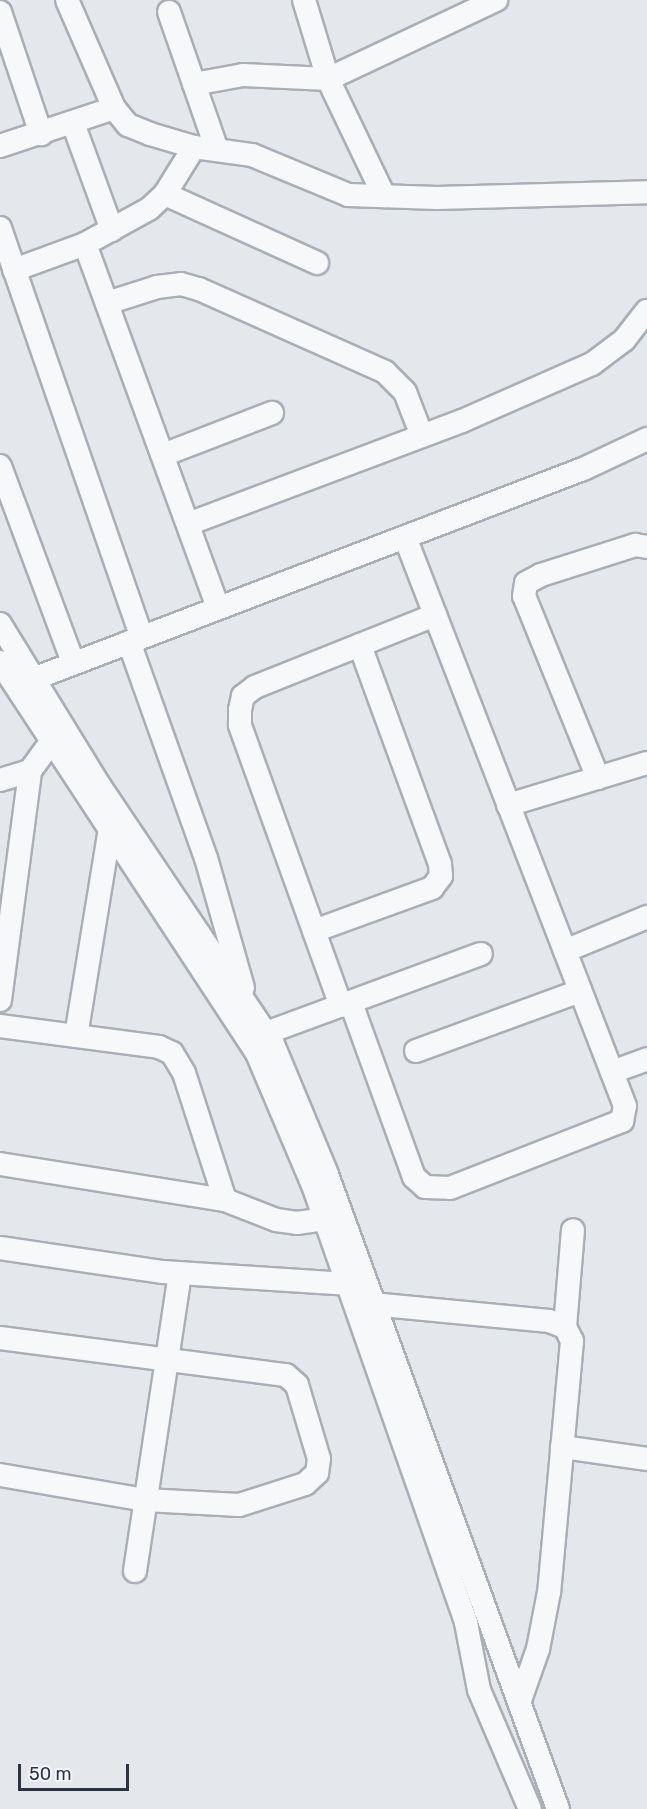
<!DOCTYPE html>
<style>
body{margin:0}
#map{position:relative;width:647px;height:1809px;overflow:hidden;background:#e4e7ec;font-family:Rubik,sans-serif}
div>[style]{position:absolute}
.roads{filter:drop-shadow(2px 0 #a9aeb7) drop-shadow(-2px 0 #a9aeb7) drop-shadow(0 2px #a9aeb7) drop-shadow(0 -2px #a9aeb7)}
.minor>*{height:22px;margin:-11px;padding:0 11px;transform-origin:11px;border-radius:11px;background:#f7f8fa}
span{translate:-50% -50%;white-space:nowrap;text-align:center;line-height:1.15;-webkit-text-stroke:4.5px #f4f6f9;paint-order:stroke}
.scale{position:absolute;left:18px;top:1764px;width:111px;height:27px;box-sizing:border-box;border:3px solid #2b3445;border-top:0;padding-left:8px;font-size:18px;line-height:21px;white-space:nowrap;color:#2b3445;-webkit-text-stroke:4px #f4f6f9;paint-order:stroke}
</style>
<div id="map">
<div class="roads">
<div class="minor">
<div style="left:67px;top:0;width:118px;rotate:66.5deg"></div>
<div style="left:114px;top:108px;width:22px;rotate:51deg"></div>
<div style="left:128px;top:125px;width:24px;rotate:22deg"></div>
<div style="left:150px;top:134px;width:46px;rotate:16.5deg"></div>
<div style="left:194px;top:147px;width:59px;rotate:7.9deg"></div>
<div style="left:252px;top:155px;width:104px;rotate:22.6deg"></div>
<div style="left:348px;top:195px;width:89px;rotate:1.9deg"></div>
<div style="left:437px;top:198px;width:210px;rotate:-1.6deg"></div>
<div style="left:304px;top:0;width:83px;rotate:73.1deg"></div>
<div style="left:328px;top:79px;width:130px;rotate:64.4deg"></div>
<div style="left:0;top:12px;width:129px;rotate:71.4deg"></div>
<div style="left:169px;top:12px;width:146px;rotate:70.8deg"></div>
<div style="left:194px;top:84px;width:50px;rotate:-10.4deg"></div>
<div style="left:243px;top:75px;width:85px;rotate:2.7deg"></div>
<div style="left:328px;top:79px;width:186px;rotate:-25.2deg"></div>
<div style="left:73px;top:123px;width:114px;rotate:70deg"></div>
<div style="left:0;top:146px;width:120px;rotate:-18.4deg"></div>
<div style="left:165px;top:194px;width:167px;rotate:24.4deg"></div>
<div style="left:0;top:228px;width:433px;rotate:70.9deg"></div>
<div style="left:85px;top:244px;width:387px;rotate:69.9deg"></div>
<div style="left:14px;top:270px;width:76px;rotate:-20.1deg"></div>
<div style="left:85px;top:244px;width:73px;rotate:-28.7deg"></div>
<div style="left:149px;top:209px;width:22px;rotate:-43deg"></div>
<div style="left:165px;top:194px;width:55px;rotate:-58.3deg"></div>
<div style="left:107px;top:303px;width:52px;rotate:-17.7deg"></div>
<div style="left:157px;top:287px;width:24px;rotate:-7deg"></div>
<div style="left:181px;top:284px;width:19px;rotate:16deg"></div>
<div style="left:199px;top:289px;width:204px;rotate:24deg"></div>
<div style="left:385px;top:372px;width:28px;rotate:45deg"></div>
<div style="left:405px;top:392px;width:47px;rotate:68.9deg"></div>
<div style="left:163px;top:455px;width:117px;rotate:-21.1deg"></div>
<div style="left:0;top:466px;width:209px;rotate:69.6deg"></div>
<div style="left:188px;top:524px;width:293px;rotate:-20.6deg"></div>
<div style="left:462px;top:421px;width:142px;rotate:-23.7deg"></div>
<div style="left:592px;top:364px;width:40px;rotate:-37deg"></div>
<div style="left:624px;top:340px;width:37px;rotate:-52deg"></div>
<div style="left:0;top:624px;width:189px;rotate:58.4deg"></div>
<div style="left:99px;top:785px;width:310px;rotate:56.1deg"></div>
<div style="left:272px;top:1042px;width:141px;rotate:67.4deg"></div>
<div style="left:326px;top:1172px;width:678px;rotate:69.99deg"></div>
<div style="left:129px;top:642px;width:229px;rotate:70.4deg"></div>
<div style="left:206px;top:858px;width:135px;rotate:74.1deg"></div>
<div style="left:0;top:662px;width:466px;rotate:56.7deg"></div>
<div style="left:256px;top:1051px;width:146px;rotate:67deg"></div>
<div style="left:313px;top:1185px;width:464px;rotate:70.7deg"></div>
<div style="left:466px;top:1623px;width:68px;rotate:79deg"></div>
<div style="left:479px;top:1690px;width:129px;rotate:66.8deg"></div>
<div style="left:20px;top:684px;width:603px;rotate:-20.9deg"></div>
<div style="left:583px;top:469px;width:71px;rotate:-25.1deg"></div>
<div style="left:598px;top:778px;width:196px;rotate:-112.1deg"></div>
<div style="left:524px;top:596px;width:13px;rotate:-81deg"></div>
<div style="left:526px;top:583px;width:17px;rotate:-28deg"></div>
<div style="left:541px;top:575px;width:99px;rotate:-17.7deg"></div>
<div style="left:635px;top:545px;width:12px;rotate:9deg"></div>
<div style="left:0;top:780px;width:31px;rotate:-17deg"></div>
<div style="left:30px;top:771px;width:37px;rotate:-54deg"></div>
<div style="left:508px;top:805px;width:145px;rotate:-16.8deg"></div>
<div style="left:314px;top:931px;width:126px;rotate:-20deg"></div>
<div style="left:432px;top:888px;width:15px;rotate:-53deg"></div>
<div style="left:441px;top:876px;width:12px;rotate:-95deg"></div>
<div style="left:440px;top:864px;width:233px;rotate:-110.1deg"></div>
<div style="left:565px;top:951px;width:89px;rotate:-22.5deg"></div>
<div style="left:0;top:1000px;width:231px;rotate:-82.5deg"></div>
<div style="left:351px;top:1003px;width:185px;rotate:70.1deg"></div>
<div style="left:414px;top:1177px;width:15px;rotate:42deg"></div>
<div style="left:425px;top:1187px;width:25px;rotate:2deg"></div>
<div style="left:450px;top:1188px;width:185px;rotate:-21.3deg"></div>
<div style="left:622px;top:1121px;width:15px;rotate:-79deg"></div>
<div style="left:625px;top:1106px;width:610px;rotate:-111.14deg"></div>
<div style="left:341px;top:1006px;width:299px;rotate:-109.8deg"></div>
<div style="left:240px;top:725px;width:15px;rotate:-90deg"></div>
<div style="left:240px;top:710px;width:14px;rotate:-78deg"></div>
<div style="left:243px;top:696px;width:15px;rotate:-37deg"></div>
<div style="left:255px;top:687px;width:194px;rotate:-21.8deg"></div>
<div style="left:0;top:1026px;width:160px;rotate:7.5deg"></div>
<div style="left:159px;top:1047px;width:14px;rotate:25deg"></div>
<div style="left:172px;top:1053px;width:23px;rotate:59deg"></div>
<div style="left:184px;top:1073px;width:133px;rotate:72.1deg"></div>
<div style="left:266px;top:1033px;width:229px;rotate:-20.2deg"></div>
<div style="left:76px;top:1036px;width:211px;rotate:-80.7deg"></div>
<div style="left:416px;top:1051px;width:175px;rotate:-20.1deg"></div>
<div style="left:612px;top:1072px;width:37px;rotate:-20deg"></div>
<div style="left:0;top:1164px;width:228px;rotate:9.1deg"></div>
<div style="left:225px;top:1200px;width:55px;rotate:21.4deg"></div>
<div style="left:276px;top:1220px;width:21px;rotate:8deg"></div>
<div style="left:297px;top:1223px;width:28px;rotate:-8deg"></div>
<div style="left:0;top:1248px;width:165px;rotate:8.4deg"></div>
<div style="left:163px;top:1272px;width:184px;rotate:3.7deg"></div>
<div style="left:372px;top:1304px;width:178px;rotate:5.5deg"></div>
<div style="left:549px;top:1321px;width:17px;rotate:21deg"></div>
<div style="left:565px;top:1327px;width:16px;rotate:63deg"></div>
<div style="left:572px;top:1341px;width:252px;rotate:95.2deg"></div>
<div style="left:549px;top:1592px;width:58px;rotate:100.9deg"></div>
<div style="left:538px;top:1649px;width:57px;rotate:109.4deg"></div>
<div style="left:565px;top:1327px;width:97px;rotate:-85.3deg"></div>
<div style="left:0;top:1338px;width:288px;rotate:7.4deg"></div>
<div style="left:286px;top:1375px;width:15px;rotate:42deg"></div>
<div style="left:297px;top:1385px;width:77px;rotate:73.4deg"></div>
<div style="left:319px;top:1459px;width:14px;rotate:98deg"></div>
<div style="left:317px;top:1473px;width:16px;rotate:137deg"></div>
<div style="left:305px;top:1484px;width:69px;rotate:162.3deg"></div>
<div style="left:239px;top:1505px;width:94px;rotate:-177deg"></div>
<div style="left:145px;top:1500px;width:147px;rotate:-170.2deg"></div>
<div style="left:562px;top:1447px;width:86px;rotate:8deg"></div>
<div style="left:135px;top:1571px;width:301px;rotate:-81.4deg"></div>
</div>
</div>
<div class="scale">50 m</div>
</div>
